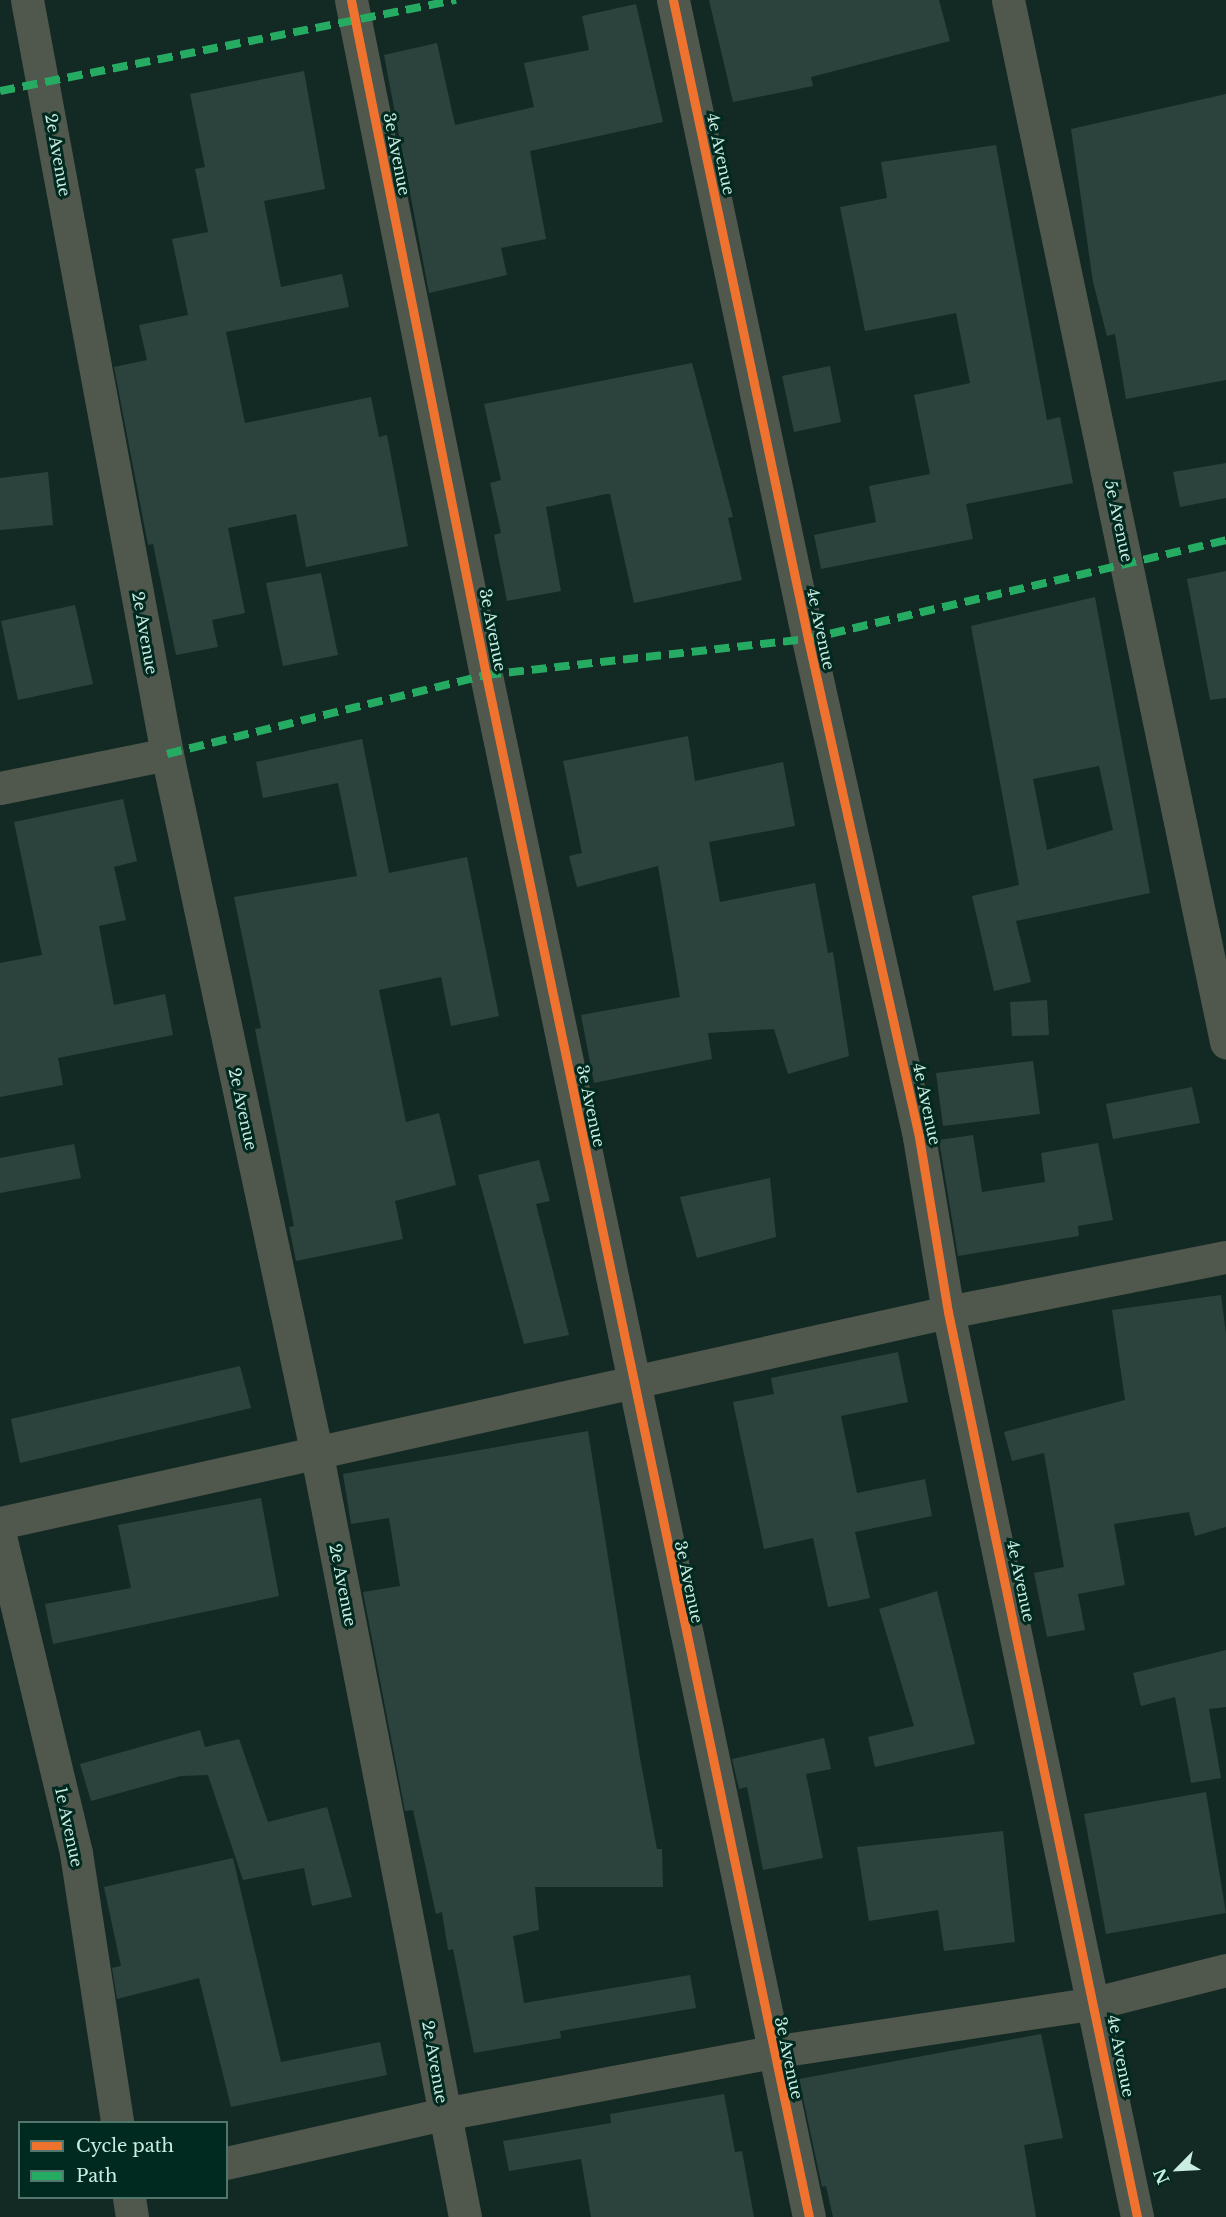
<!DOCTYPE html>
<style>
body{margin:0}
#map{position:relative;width:1226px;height:2217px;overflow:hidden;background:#132a24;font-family:"Libre Baskerville",serif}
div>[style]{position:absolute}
.building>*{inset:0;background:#2c433d}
.minor>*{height:33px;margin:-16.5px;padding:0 16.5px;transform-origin:16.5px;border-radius:16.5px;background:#50574d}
.tertiary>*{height:33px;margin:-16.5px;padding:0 16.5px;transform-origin:16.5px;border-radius:16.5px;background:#50574d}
.quiet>*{height:8px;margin-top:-4px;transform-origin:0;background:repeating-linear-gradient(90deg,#26ab63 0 15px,transparent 0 23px)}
.cycleway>*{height:9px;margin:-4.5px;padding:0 4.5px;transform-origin:4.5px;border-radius:4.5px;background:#ef722f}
span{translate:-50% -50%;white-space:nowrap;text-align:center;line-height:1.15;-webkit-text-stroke:6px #00291f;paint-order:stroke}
.street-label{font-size:16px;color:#caede2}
.legend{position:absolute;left:18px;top:2121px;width:210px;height:78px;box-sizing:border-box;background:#00291f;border:2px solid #51776d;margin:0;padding:8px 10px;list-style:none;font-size:18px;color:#caede2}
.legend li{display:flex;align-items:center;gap:12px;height:30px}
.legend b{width:30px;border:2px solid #51776d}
.north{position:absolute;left:1148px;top:2139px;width:60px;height:60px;-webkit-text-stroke:4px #00291f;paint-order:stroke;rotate:246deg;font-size:16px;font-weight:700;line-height:24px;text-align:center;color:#caede2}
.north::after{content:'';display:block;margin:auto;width:21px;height:27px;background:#caede2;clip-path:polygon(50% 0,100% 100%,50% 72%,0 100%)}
</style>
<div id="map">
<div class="building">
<div style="clip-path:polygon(709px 0,939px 0,950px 41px,811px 77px,813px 86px,733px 102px)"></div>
<div style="clip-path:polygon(636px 4px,663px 122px,530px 151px,546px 239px,501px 248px,507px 275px,429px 293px,384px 55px,437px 43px,455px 125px,534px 107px,524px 63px,589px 50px,582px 16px)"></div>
<div style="clip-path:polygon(304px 71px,325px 189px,264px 201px,281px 287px,342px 274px,349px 307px,226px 332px,245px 423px,371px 397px,379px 437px,387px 435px,408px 546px,306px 567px,296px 514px,228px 528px,245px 613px,212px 620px,218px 647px,176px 655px,153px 544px,148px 545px,114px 367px,147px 360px,139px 325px,188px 315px,172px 239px,208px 232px,195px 169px,205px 167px,190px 94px)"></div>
<div style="clip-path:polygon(1226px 94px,1226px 380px,1126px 399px,1115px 334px,1107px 336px,1093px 282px,1071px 129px)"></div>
<div style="clip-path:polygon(996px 145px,1047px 420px,1060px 417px,1073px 483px,966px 504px,973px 539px,821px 569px,814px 535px,876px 522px,869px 486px,930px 474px,914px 395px,970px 383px,956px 313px,865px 331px,840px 207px,887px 198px,881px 162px)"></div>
<div style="clip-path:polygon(692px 363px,733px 517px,728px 518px,742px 580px,634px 603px,610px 494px,606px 494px,546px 507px,561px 591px,507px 601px,494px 535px,501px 533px,490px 483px,501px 480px,484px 404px)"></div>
<div style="clip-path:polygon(830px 366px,841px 422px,794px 432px,782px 376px)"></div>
<div style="clip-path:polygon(1226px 463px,1226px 498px,1180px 507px,1173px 472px)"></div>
<div style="clip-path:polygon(48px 472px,53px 525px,0 530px,0 478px)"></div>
<div style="clip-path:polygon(1226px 571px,1226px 698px,1210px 700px,1187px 579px)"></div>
<div style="clip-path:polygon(321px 573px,338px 655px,283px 666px,266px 583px)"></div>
<div style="clip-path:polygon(evenodd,1095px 597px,1150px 893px,1016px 921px,1031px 982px,994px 991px,972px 896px,1019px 885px,971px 626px,1095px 597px,1099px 766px,1113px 830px,1047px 850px,1033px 779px,1099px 766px)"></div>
<div style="clip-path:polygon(75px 605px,93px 684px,18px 700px,1px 621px)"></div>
<div style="clip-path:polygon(688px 736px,695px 781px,783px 762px,795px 826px,709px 842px,720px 902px,815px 883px,828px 953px,833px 952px,849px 1056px,788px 1074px,774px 1029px,708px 1033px,712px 1059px,594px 1083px,581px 1015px,680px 997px,658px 866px,577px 887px,569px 856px,582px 853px,563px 761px)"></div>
<div style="clip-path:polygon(362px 739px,389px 873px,467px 857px,499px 1016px,451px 1026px,441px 977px,379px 990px,406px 1122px,439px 1113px,456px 1185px,395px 1201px,403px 1239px,296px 1261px,289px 1227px,294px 1226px,255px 1029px,261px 1028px,234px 897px,357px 876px,338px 783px,263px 798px,256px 762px)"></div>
<div style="clip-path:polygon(123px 799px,137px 861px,114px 867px,126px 920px,99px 926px,114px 1005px,165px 994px,173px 1035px,58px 1058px,63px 1085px,0 1097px,0 963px,42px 955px,14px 822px)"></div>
<div style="clip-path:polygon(1047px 1000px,1049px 1035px,1012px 1036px,1010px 1002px)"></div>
<div style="clip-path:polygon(1033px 1061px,1040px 1114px,943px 1126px,936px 1073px)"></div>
<div style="clip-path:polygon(1192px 1087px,1200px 1123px,1113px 1139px,1106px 1104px)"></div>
<div style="clip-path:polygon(973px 1135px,982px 1192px,1045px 1182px,1041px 1153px,1098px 1143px,1113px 1220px,1078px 1226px,1079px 1236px,958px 1256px,939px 1140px)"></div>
<div style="clip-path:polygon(74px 1144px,81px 1178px,0 1193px,0 1158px)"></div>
<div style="clip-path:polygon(539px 1160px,550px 1201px,536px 1204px,569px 1335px,524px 1344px,478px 1175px)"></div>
<div style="clip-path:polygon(770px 1178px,776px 1237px,697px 1258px,680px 1197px)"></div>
<div style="clip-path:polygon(1221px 1295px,1226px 1334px,1226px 1527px,1195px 1536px,1189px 1512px,1114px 1524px,1125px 1585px,1078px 1594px,1085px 1630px,1047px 1637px,1034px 1573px,1064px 1567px,1044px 1453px,1012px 1461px,1004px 1432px,1125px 1400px,1112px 1310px)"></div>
<div style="clip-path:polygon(898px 1352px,908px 1402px,841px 1416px,857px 1493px,925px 1479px,932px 1516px,855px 1532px,870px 1598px,828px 1607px,813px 1538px,764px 1549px,733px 1402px,774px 1394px,771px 1378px)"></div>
<div style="clip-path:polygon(240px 1366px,251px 1408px,20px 1463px,11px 1419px)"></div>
<div style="clip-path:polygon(588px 1431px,640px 1758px,657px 1849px,662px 1849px,663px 1887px,535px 1887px,539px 1930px,513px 1936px,524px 2003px,690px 1975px,696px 2008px,560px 2031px,561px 2038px,474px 2053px,453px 1949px,448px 1950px,442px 1912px,436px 1914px,413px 1810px,405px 1811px,363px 1592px,400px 1586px,389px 1518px,351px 1524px,343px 1474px)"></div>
<div style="clip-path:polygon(261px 1498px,279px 1596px,53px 1644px,45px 1604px,131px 1588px,118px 1525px)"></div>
<div style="clip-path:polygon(937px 1591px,975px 1744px,875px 1767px,868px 1737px,914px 1726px,879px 1609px)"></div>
<div style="clip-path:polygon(1226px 1650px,1226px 1707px,1209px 1709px,1221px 1778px,1191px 1783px,1175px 1697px,1141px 1706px,1133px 1673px)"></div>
<div style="clip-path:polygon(200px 1730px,205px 1747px,239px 1739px,268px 1822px,327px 1807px,352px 1897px,312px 1906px,304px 1868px,243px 1880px,208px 1775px,181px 1776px,91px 1801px,80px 1764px)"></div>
<div style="clip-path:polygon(824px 1738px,831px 1769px,806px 1774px,823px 1858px,763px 1870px,747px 1787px,739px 1789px,732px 1759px)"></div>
<div style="clip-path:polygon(1206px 1792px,1226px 1913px,1106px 1934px,1084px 1814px)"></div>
<div style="clip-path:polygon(1003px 1831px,1015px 1942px,944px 1951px,938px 1910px,869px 1921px,857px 1847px)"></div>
<div style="clip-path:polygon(233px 1858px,281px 2062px,380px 2042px,387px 2075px,231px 2107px,199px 1978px,117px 1999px,112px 1968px,121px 1966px,104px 1887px)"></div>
<div style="clip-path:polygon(1041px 2034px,1063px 2138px,1024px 2145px,1036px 2217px,833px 2217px,826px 2186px,822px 2187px,799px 2079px)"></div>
<div style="clip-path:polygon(724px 2094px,735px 2152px,742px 2151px,754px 2217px,591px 2217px,581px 2159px,509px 2171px,503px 2141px,611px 2123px,610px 2114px)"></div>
</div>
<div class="minor">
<div style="left:27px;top:0;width:767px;rotate:79.48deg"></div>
<div style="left:167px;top:754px;width:717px;rotate:77.92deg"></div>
<div style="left:317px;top:1455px;width:776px;rotate:79.01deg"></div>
<div style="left:351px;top:0;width:688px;rotate:78.69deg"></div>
<div style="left:486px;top:675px;width:1575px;rotate:78.17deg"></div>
<div style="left:673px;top:0;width:653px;rotate:78.07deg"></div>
<div style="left:808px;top:639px;width:510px;rotate:77.43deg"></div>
<div style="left:919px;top:1137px;width:177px;rotate:80.6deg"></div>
<div style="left:948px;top:1312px;width:925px;rotate:78.2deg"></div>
<div style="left:1008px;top:0;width:1065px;rotate:78.18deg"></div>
<div style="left:0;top:788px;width:170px;rotate:-11.5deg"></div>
<div style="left:0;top:1536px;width:326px;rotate:76.5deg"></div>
<div style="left:76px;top:1853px;width:272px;rotate:81.3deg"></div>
<div style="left:226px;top:2163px;width:223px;rotate:-12.7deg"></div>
<div style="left:444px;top:2114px;width:334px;rotate:-10.7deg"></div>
<div style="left:772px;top:2052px;width:327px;rotate:-8.6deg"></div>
<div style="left:1095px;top:2003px;width:135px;rotate:-14.1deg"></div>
<div style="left:129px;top:2198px;width:19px;rotate:81deg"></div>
</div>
<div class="tertiary">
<div style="left:0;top:1523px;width:971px;rotate:-12.55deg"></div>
<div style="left:948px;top:1312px;width:283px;rotate:-11.2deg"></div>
</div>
<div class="quiet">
<div style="left:0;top:91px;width:465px;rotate:-11.3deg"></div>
<div style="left:167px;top:754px;width:329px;rotate:-13.9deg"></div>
<div style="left:486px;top:675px;width:324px;rotate:-6.4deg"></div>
<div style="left:808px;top:639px;width:430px;rotate:-13.3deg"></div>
</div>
<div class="cycleway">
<div style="left:351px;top:0;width:688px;rotate:78.69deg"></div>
<div style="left:486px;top:675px;width:1575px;rotate:78.17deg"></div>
<div style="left:673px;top:0;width:653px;rotate:78.07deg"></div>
<div style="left:808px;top:639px;width:510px;rotate:77.43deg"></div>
<div style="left:919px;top:1137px;width:177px;rotate:80.6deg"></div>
<div style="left:948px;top:1312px;width:925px;rotate:78.2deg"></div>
</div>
<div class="street-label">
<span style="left:397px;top:154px;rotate:79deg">3e Avenue</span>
<span style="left:721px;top:154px;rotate:78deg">4e Avenue</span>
<span style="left:58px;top:155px;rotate:80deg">2e Avenue</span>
<span style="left:1119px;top:521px;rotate:78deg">5e Avenue</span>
<span style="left:821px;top:629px;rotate:78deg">4e Avenue</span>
<span style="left:493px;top:630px;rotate:79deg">3e Avenue</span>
<span style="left:145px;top:633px;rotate:80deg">2e Avenue</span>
<span style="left:927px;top:1104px;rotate:78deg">4e Avenue</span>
<span style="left:591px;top:1106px;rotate:78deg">3e Avenue</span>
<span style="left:243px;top:1109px;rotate:78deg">2e Avenue</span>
<span style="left:1021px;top:1581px;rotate:78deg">4e Avenue</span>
<span style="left:689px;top:1582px;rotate:78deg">3e Avenue</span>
<span style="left:343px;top:1585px;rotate:79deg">2e Avenue</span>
<span style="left:69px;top:1827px;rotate:78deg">1e Avenue</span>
<span style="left:1121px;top:2056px;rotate:79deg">4e Avenue</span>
<span style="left:789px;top:2058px;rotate:78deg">3e Avenue</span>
<span style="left:435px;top:2062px;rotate:80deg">2e Avenue</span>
</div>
<ul class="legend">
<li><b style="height:8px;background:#ef722f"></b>Cycle path</li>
<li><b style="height:8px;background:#26ab63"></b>Path</li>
</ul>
<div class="north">N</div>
</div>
